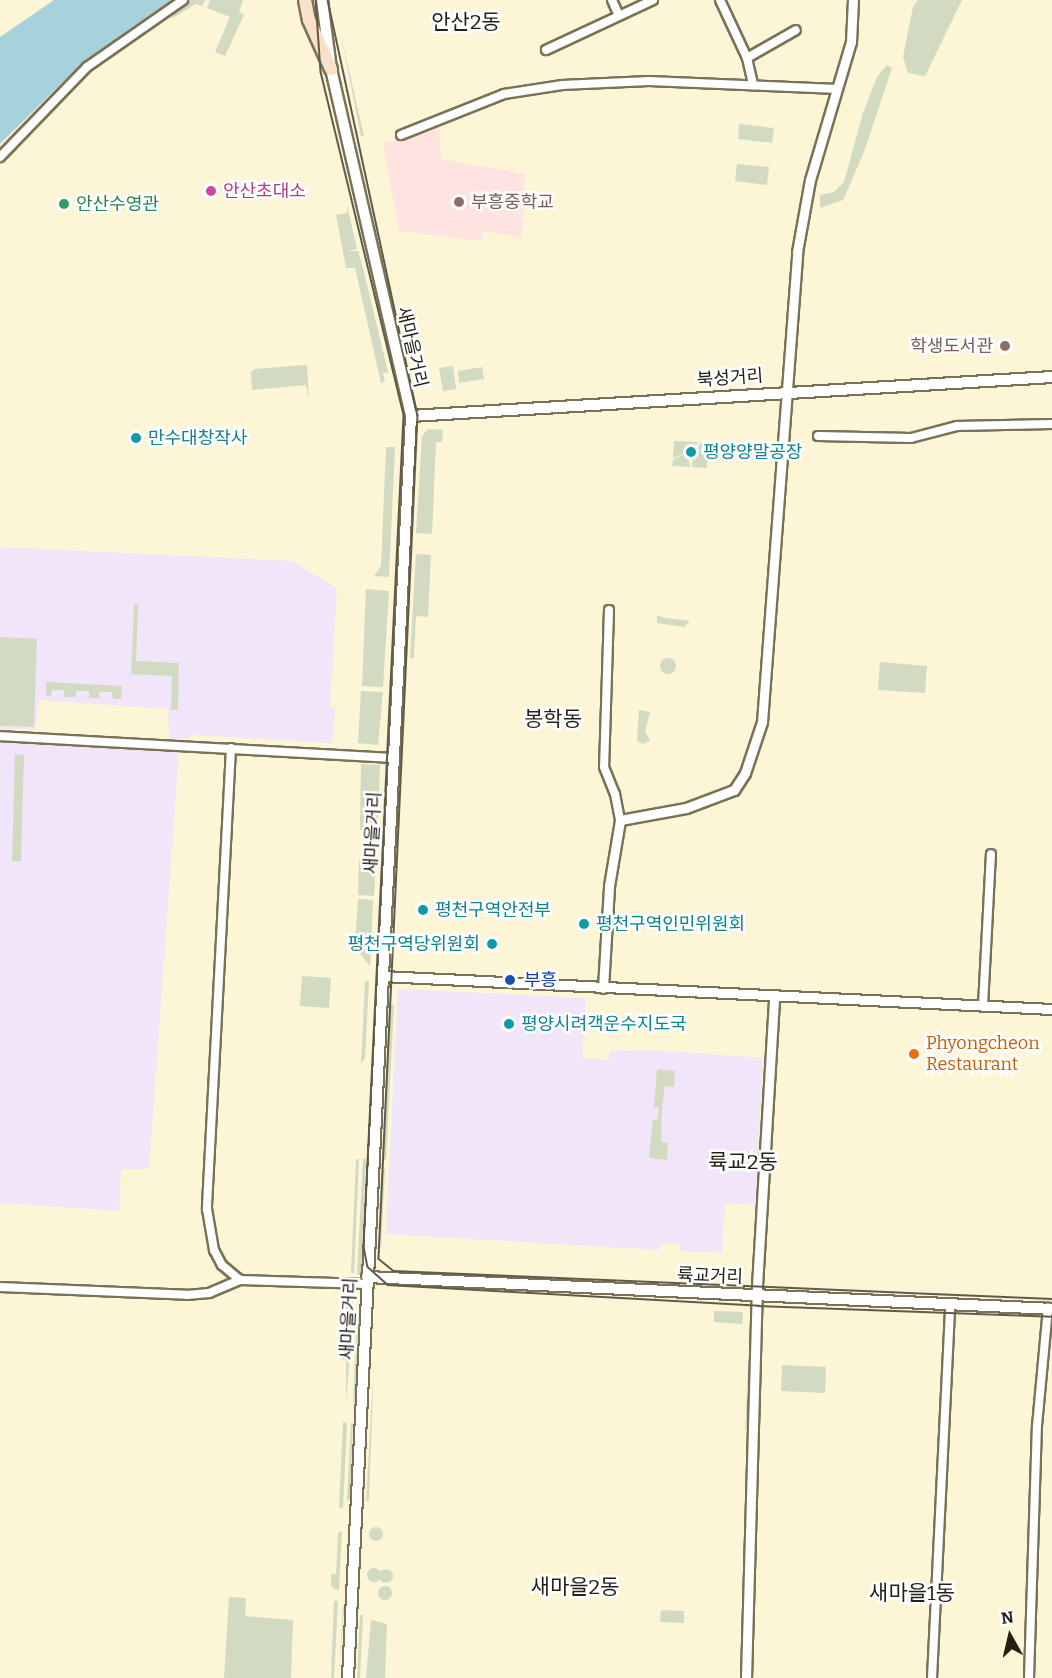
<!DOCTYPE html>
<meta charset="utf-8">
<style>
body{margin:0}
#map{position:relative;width:1052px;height:1678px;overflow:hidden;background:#fcf5d6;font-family:Bitter,"Noto Sans KR",serif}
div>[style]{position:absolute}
.industrial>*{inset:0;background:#f1e5f9}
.education>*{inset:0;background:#fee3e0}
.green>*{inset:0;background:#d2dac2}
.round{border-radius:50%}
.water>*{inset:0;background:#a7d2db}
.roads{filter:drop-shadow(2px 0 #797257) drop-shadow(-2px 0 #797257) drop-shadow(0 2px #797257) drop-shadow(0 -2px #797257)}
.minor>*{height:8px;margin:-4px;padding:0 4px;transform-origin:4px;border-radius:4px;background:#fff}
.tertiary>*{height:9px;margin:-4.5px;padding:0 4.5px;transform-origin:4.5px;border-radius:4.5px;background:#fff}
.secondary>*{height:10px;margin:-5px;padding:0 5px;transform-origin:5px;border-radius:5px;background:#fff}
.primary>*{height:12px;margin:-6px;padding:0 6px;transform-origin:6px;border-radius:6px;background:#f9e0c8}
.tram>*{height:1.5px;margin:-0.75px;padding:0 0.75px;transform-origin:0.75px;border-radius:0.75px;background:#5f5b4b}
.dots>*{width:16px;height:16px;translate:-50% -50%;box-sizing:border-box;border:3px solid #fff;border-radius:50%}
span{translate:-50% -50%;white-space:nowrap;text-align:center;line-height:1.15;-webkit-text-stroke:5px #fff;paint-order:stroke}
.hotel-label{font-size:18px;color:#b23c85}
.left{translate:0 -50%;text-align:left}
.education-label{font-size:18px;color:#785e54}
.right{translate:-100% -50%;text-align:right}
.leisure-label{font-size:18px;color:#27864d}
.street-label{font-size:18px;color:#221f14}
.culture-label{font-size:18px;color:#0d838f}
.transit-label{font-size:18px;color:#164399}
.food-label{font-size:18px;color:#c56008}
.quarter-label{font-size:21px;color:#221f14}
.north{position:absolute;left:980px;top:1606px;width:60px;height:60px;-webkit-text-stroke:4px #fff;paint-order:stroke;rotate:352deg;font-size:16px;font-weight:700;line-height:24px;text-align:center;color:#221f14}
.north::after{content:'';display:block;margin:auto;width:21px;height:27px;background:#221f14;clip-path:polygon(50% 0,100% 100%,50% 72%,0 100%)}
</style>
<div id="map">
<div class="industrial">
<div style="clip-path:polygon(0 547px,292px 561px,337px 588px,330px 706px,335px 708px,332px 743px,192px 735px,183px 740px,169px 739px,168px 709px,39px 700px,35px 729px,0 729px)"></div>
<div style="clip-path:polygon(0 742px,179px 750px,149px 1169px,121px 1169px,119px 1211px,0 1203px)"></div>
<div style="clip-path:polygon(398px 989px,586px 998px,582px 1058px,609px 1060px,610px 1051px,650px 1050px,763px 1058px,755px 1204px,725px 1203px,722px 1253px,680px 1251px,680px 1244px,660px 1243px,659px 1250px,386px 1234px)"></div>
</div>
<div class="education">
<div style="clip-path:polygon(439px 129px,441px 159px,525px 174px,522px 238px,484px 231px,482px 241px,399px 231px,383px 143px)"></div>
</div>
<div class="green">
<div style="clip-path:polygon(191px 0,205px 0,202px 6px,196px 4px,171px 19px,175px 11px)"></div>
<div style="clip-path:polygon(210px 0,243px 0,239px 12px,244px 15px,225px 56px,215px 52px,230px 17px,207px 8px)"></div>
<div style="clip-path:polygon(918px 0,962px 0,925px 76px,908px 73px,903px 57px,913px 7px)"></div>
<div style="clip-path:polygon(340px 31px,364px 136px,361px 136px)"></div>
<div style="clip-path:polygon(887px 65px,892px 68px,864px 152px,843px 200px,820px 208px,820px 195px,834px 192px,844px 182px,863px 113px,877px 77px)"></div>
<div style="clip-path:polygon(739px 124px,774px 128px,772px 143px,738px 139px)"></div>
<div style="clip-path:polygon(737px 164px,769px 167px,767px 185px,735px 181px)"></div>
<div style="clip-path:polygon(347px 205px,357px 249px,347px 251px,358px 251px,363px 268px,388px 372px,383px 373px,385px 382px,381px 383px,355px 268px,346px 268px,336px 215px,347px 213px)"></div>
<div style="clip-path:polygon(304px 365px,307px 366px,309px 399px,306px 385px,252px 390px,251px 372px,255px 369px)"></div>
<div style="clip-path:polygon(453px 366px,456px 389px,443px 391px,439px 368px)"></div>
<div style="clip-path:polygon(482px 367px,484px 379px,459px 383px,458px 371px)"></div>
<div style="clip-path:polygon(428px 429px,443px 430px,442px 442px,436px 442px,432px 534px,416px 533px,422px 436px)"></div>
<div style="clip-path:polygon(674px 441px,698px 442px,693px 450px,673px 458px)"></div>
<div style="clip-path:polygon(701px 442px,708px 442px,707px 468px,692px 467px,693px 455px)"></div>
<div style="clip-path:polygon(386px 447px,395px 447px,389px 577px,374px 576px,381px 566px)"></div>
<div style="clip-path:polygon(682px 455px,688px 457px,690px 467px,672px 466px,673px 460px)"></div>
<div style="clip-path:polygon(416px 554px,431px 555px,428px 617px,416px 616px,414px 658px,410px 658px)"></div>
<div style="clip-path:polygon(366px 589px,389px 591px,383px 687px,362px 686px)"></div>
<div style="clip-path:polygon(134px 604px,138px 605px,136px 661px,179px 663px,178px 710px,171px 710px,172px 676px,131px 674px)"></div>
<div style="clip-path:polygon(657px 615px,665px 618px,690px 621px,684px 627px,657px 623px)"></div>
<div style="clip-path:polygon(0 637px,37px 639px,34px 727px,0 726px)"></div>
<div class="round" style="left:660px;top:658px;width:16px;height:16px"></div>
<div style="clip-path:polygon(880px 662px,927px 666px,925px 693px,878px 690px)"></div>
<div style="clip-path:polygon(46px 682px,122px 686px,121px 699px,113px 699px,112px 692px,99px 692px,99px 698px,89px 698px,89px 691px,76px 691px,76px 697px,64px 697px,64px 690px,52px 690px,51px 696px,46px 696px)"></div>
<div style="clip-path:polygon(361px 691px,383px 692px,378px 745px,358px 743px)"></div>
<div style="clip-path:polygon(639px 710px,650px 712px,645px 732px,650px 740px,643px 744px,637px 741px)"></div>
<div style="clip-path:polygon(15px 754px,24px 755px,21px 861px,12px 861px)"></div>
<div style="clip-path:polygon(361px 764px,380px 765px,377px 850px,369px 849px,369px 830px,360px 830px)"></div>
<div style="clip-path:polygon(359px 859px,376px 863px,374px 896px,358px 895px)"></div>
<div style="clip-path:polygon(358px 899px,373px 900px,370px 966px,355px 947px)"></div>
<div style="clip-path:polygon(302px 976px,331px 978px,329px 1008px,300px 1006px)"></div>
<div style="clip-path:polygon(365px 981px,369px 981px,365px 1058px,361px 1064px)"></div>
<div style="clip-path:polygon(391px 1005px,394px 1005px,386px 1160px,383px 1159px)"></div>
<div style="clip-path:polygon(657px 1069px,675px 1071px,674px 1087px,665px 1086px,662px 1108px,661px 1142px,668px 1143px,667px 1160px,649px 1158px,653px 1119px,657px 1120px,659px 1108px,654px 1107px)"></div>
<div style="clip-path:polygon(356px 1159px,359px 1159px,354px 1273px,351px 1273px)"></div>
<div style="clip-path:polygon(363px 1159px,366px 1159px,361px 1275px,357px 1275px)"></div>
<div style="clip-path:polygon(383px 1169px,385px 1169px,381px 1247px,379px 1247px)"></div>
<div style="clip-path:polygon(345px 1298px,353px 1298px,351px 1332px,343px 1332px)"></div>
<div style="clip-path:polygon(714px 1311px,743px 1312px,742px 1324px,714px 1322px)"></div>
<div style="clip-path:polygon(357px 1313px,359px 1313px,355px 1403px,353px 1403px)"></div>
<div style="clip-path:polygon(342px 1341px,351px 1341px,346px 1403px,346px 1360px,341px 1359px)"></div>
<div style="clip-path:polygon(749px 1349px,752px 1352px,748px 1428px,745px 1430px)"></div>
<div style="clip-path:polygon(374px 1362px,369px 1501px,366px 1501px)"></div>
<div style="clip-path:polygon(782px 1365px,826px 1367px,825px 1393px,781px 1391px)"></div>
<div style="clip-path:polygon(343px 1422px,347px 1423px,343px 1508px,339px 1508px)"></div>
<div style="clip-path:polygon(351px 1423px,353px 1423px,350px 1501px,347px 1500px)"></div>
<div class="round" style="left:369px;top:1527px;width:14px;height:14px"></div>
<div style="clip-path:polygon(342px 1531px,339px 1590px,336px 1590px,331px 1586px,331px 1574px,336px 1574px,338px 1533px)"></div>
<div class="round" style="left:367px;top:1568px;width:14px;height:14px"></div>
<div class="round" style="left:379px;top:1569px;width:14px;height:14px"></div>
<div class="round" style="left:378px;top:1586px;width:14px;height:14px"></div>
<div style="clip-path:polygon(229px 1597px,246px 1598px,245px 1616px,293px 1620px,291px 1678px,224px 1678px)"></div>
<div style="clip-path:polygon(334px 1601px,338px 1601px,334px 1678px,331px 1678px)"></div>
<div style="clip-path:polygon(343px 1603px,344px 1609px,339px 1678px)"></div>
<div style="clip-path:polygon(661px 1610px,684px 1611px,684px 1623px,660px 1622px)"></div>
<div style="clip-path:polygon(360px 1615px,363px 1615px,360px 1678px,357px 1678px)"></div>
<div style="clip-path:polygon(371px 1620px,387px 1624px,385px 1678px,366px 1678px)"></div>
</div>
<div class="water">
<div style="clip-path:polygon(54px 0,171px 0,83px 62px,0 144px,0 37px)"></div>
</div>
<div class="roads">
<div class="minor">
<div style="left:612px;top:0;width:17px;rotate:66deg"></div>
<div style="left:720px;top:0;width:64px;rotate:65deg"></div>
<div style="left:747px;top:58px;width:28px;rotate:77deg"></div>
<div style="left:546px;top:50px;width:118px;rotate:-25deg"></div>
<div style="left:747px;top:58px;width:56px;rotate:-29.7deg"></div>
<div style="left:401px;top:135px;width:111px;rotate:-21.7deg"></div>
<div style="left:504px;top:94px;width:59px;rotate:-8.8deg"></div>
<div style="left:562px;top:85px;width:87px;rotate:-2.6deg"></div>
<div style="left:649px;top:81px;width:189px;rotate:2.4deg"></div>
<div style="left:0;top:157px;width:125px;rotate:-46deg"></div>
<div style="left:87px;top:67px;width:117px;rotate:-34.9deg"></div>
<div style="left:818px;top:436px;width:93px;rotate:1.2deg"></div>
<div style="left:911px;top:438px;width:48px;rotate:-14.6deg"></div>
<div style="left:957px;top:426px;width:95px;rotate:-1.2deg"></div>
<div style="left:609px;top:610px;width:157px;rotate:91.8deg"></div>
<div style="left:604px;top:767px;width:29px;rotate:68deg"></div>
<div style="left:615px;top:794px;width:26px;rotate:79deg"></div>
<div style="left:0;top:736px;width:394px;rotate:3.2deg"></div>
<div style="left:231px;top:748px;width:462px;rotate:93deg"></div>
<div style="left:207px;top:1209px;width:42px;rotate:80.3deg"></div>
<div style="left:214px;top:1250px;width:17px;rotate:62deg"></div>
<div style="left:222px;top:1265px;width:23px;rotate:40deg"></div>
<div style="left:983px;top:1006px;width:152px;rotate:-87deg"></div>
<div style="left:0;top:1287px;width:187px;rotate:2.4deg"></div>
<div style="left:187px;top:1295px;width:22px;rotate:-5deg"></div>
<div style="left:209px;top:1293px;width:34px;rotate:-23deg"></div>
<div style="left:240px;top:1280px;width:127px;rotate:1.8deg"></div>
<div style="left:932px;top:1678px;width:374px;rotate:-87.2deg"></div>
<div style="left:1029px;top:1678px;width:252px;rotate:-88.2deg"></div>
<div style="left:1037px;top:1426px;width:119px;rotate:-84.7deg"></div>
</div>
<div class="tertiary">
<div style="left:382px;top:976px;width:671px;rotate:2.82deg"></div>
<div style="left:603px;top:988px;width:102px;rotate:-86.6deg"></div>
<div style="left:609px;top:886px;width:67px;rotate:-80.5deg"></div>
<div style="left:620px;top:820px;width:67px;rotate:-10.3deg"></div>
<div style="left:686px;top:808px;width:51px;rotate:-20.6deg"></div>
<div style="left:734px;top:790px;width:20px;rotate:-57deg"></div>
<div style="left:745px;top:773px;width:54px;rotate:-71.6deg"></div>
<div style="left:762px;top:722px;width:471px;rotate:-85.7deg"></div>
<div style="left:797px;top:252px;width:73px;rotate:-79.8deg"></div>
<div style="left:810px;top:180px;width:144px;rotate:-73.5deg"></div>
<div style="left:851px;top:42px;width:42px;rotate:-87.3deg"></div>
<div style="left:746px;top:1678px;width:392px;rotate:-88.4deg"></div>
<div style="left:757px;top:1286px;width:290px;rotate:-86.6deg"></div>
</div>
<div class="secondary">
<div style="left:322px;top:0;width:70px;rotate:82.6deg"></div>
<div style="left:331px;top:69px;width:356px;rotate:77deg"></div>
<div style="left:411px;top:416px;width:1264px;rotate:92.86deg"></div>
<div style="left:411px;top:416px;width:642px;rotate:-3.48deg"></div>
<div style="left:367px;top:1277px;width:686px;rotate:2.67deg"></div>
</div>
<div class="primary">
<div style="left:305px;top:0;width:20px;rotate:79deg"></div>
<div style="left:309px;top:20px;width:54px;rotate:65.8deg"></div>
</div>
</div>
<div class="tram">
<div style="left:316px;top:0;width:72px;rotate:86deg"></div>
<div style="left:321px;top:72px;width:354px;rotate:76.4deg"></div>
<div style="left:404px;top:416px;width:832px;rotate:92.76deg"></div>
<div style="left:364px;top:1247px;width:20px;rotate:79deg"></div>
<div style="left:368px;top:1267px;width:27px;rotate:42deg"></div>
<div style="left:388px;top:1285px;width:371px;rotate:3.2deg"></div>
<div style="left:758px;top:1306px;width:294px;rotate:2.1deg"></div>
<div style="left:328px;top:0;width:425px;rotate:77.8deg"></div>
<div style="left:418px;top:415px;width:845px;rotate:92.65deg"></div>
<div style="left:379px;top:1259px;width:19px;rotate:39deg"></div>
<div style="left:394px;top:1271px;width:659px;rotate:2.44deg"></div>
</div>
<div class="dots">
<div style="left:211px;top:191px;background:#d1479c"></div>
<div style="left:459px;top:202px;background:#8d6e63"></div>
<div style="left:64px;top:204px;background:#2e9e5b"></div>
<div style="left:1005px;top:346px;background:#8d6e63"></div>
<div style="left:136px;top:438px;background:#0f9aa8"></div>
<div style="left:691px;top:452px;background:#0f9aa8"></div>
<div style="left:423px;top:910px;background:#0f9aa8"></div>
<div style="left:584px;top:924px;background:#0f9aa8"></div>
<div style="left:492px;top:944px;background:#0f9aa8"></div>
<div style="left:510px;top:980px;background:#1a4fb4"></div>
<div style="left:509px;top:1024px;background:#0f9aa8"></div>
<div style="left:914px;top:1054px;background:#e8710a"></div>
</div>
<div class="hotel-label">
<span class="left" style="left:223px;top:191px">안산초대소</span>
</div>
<div class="education-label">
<span class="left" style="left:471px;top:202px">부흥중학교</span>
<span class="right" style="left:993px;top:346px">학생도서관</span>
</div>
<div class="leisure-label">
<span class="left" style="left:76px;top:204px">안산수영관</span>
</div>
<div class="street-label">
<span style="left:412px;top:347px;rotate:77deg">새마을거리</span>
<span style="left:730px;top:378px;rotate:-4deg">북성거리</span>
<span style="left:373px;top:833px;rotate:-87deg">새마을거리</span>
<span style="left:710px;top:1276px;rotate:2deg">륙교거리</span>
<span style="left:349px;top:1319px;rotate:-87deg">새마을거리</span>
</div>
<div class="culture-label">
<span class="left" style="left:148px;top:438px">만수대창작사</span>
<span class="left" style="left:703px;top:452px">평양양말공장</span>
<span class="left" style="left:435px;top:910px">평천구역안전부</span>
<span class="left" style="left:596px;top:924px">평천구역인민위원회</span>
<span class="right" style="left:480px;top:944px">평천구역당위원회</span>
<span class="left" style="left:521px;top:1024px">평양시려객운수지도국</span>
</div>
<div class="transit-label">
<span class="left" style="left:524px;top:980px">부흥</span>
</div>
<div class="food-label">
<span class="left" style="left:926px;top:1054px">Phyongcheon<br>Restaurant</span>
</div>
<div class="quarter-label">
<span style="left:466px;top:22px">안산2동</span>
<span style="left:553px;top:719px">봉학동</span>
<span style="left:743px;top:1162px">륙교2동</span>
<span style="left:575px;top:1587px">새마을2동</span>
<span style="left:912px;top:1593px">새마을1동</span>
</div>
<div class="north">N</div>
</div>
